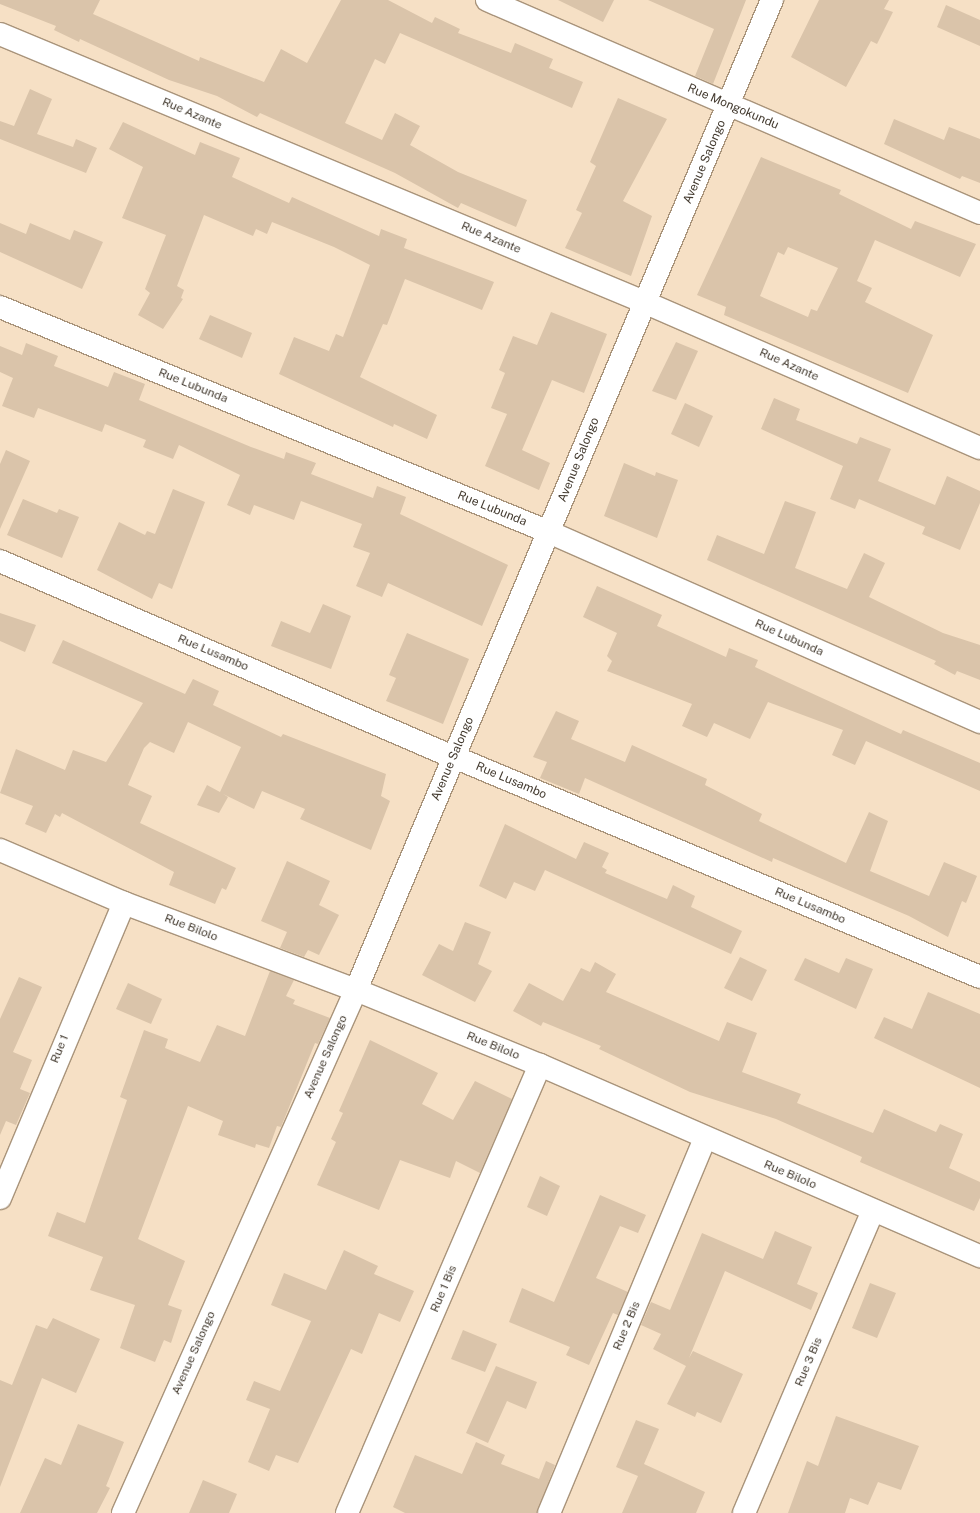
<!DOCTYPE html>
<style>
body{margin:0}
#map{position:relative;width:980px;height:1513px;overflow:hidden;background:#f6e0c5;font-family:"Public Sans",sans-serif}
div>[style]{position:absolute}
.building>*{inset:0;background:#dac4aa}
.roads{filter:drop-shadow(1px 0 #a9947b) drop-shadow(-1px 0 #a9947b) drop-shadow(0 1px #a9947b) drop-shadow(0 -1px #a9947b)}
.minor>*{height:22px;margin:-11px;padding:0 11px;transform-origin:11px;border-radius:11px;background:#fff}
span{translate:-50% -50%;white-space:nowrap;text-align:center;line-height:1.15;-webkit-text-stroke:3px #fff;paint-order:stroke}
.street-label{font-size:12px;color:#433a2f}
</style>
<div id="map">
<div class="building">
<div style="clip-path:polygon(0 0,100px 0,93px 14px,199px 61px,200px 57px,264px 82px,281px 49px,307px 63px,341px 0,388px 0,432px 23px,435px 17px,460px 29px,458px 33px,511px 53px,515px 43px,553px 59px,549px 68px,583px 82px,572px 108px,400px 33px,385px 64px,375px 59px,345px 123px,382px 140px,395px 113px,420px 126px,410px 145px,458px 172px,527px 200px,516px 227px,461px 203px,458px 208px,395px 173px,260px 113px,257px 117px,217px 96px,169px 80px,80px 39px,79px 42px,54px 30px,56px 26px,0 4px)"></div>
<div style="clip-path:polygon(558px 0,614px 0,603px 22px)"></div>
<div style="clip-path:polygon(648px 0,746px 0,713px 84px,695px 76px,714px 29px)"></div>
<div style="clip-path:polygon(819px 0,889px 0,884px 9px,893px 12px,877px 44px,871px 41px,846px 87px,791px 57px)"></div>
<div style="clip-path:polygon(946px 5px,980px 20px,980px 46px,937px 27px)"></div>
<div style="clip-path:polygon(30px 89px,52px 99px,37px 134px,73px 147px,76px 139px,97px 148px,86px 173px,0 139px,0 121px,14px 126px)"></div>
<div style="clip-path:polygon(618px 98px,667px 119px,623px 201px,652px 216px,631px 276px,565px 248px,582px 213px,576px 210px,596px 166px,590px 162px)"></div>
<div style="clip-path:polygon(894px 119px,944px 140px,949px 127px,980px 139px,980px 183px,962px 176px,960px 179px,884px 144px)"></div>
<div style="clip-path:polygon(123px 122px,195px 155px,200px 142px,240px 158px,232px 177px,289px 203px,292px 197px,379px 236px,381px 229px,407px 239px,404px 248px,494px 282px,482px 310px,405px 279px,387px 325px,383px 324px,360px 377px,437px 415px,427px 439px,394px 424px,393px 427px,279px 374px,294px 337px,329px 351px,336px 334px,343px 337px,370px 265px,334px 247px,272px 222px,267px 234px,256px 229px,253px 236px,204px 215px,177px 286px,184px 290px,181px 298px,183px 299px,163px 329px,138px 315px,150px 293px,145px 289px,166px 235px,122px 218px,143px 167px,109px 149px)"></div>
<div style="clip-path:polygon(evenodd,761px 157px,841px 190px,839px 194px,911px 229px,915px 221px,976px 244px,960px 277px,875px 240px,857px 281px,872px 288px,865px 302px,933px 335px,908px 393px,724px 315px,726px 307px,697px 295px,761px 157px,788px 247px,838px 268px,817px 311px,811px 309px,808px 317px,760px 296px,778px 252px,784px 255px,788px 247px)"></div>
<div style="clip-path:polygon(0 223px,26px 234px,30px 223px,70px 240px,74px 230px,103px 242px,82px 289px,0 252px)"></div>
<div style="clip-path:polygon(551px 312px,607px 334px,584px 393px,552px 380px,522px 450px,550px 463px,539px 490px,485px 466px,507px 414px,491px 408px,505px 373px,499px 370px,513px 336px,537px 345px)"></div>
<div style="clip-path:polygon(210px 315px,252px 333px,242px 358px,199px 339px)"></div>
<div style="clip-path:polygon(676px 342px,698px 351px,676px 400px,652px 391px)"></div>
<div style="clip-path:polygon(26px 343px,58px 356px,54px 366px,108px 387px,114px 372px,145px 384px,139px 400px,251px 447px,284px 459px,286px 452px,316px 463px,311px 474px,373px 498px,377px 486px,406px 497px,400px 514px,508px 565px,482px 626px,388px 583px,382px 597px,356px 586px,370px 553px,353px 547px,362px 524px,301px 501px,294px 520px,254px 505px,250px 515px,227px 505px,240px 475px,179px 445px,173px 459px,143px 447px,146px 440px,105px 424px,102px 432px,38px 408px,34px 418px,2px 406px,13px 378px,0 372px,0 346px,22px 355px)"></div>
<div style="clip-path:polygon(774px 398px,800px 409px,796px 420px,857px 444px,860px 437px,891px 449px,878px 481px,935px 505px,947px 476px,980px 491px,980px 503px,960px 550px,922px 534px,925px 527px,859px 499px,855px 509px,830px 499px,843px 466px,761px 429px)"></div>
<div style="clip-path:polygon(685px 403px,713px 416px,699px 447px,671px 434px)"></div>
<div style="clip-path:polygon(6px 450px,30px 461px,0 529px,0 464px)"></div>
<div style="clip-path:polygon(624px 463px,655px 476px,656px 472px,678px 480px,657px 538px,604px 516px)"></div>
<div style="clip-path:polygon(173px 489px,205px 502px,172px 589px,159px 583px,152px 599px,97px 570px,119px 522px,145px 535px,147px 531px,155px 534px)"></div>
<div style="clip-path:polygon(23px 499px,57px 513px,59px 509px,79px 517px,62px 558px,7px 535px)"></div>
<div style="clip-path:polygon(785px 501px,816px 512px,795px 568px,847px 589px,864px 553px,885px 563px,869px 597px,943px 633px,980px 645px,980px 680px,957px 671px,955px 675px,934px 664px,936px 661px,707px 560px,717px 535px,764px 554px)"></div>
<div style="clip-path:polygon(597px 586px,662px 615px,657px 626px,726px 657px,729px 648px,758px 660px,755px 667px,787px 682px,901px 734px,903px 730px,980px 763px,980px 791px,866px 741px,855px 765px,832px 755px,843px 730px,768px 702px,750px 739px,714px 723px,707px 737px,682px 726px,692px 704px,607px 671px,612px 661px,607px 656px,617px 633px,583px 617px)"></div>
<div style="clip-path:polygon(323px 604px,351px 616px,331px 669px,271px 646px,281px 621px,310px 633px)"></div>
<div style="clip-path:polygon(0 613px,36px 625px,25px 652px,0 641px)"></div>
<div style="clip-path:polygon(407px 633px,469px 659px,443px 724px,386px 701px,396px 678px,389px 675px)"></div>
<div style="clip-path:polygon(63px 640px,185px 694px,193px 679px,219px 691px,213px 705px,281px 737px,283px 734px,386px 774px,381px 796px,390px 801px,371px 850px,300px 819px,305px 809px,262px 791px,254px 809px,223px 794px,228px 797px,219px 813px,197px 805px,207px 785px,220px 792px,241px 747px,188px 722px,174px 753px,150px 742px,144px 748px,128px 785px,152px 796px,140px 823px,236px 868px,226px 890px,222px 888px,215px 904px,169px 885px,174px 872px,62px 813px,60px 817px,55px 814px,46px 833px,25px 824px,33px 806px,0 793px,16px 749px,65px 770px,73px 750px,106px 762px,143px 703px,52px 663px)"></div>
<div style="clip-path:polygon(556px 711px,579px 721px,571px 739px,625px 762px,632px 745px,707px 779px,705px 785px,762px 814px,759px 821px,846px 863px,869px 812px,888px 821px,870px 871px,929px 896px,944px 862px,977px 876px,966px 903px,962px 901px,948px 937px,909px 916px,773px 858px,772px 862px,585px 778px,579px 794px,540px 778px,547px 762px,533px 757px)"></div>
<div style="clip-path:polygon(505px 824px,576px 859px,584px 842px,609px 853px,602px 867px,607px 870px,605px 873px,667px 899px,673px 885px,695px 896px,691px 907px,742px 931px,731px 954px,545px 870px,535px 891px,514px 882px,506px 899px,479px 886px)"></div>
<div style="clip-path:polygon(287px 861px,330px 881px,319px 905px,339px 915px,319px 955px,308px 950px,304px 957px,280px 948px,287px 932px,261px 921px)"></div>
<div style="clip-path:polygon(465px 922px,491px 932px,478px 964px,492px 971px,475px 1002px,422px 975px,439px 944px,453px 951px)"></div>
<div style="clip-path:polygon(740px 957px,767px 970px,752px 1001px,724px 988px)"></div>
<div style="clip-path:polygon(805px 958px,839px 973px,846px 958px,873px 969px,856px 1009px,794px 980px)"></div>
<div style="clip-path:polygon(595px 962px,616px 974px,606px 992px,719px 1041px,727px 1022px,757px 1033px,742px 1072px,801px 1094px,797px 1103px,873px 1133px,884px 1109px,936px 1132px,940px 1124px,963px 1134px,949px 1168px,980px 1182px,980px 1198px,974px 1211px,860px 1162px,862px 1157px,776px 1119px,690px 1092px,599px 1049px,601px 1046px,543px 1022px,541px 1026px,513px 1011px,529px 983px,563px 1001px,581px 968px,590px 972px)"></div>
<div style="clip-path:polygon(270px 971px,294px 980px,286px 996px,295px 1000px,293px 1004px,330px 1018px,318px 1044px,315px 1043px,281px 1127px,277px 1126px,269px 1148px,256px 1144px,255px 1148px,218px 1135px,223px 1121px,188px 1106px,138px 1239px,185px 1261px,168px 1305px,182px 1310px,171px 1343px,164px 1340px,155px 1362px,120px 1348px,135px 1305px,90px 1290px,103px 1257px,48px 1236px,57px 1212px,85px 1223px,127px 1100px,120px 1097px,144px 1030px,168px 1039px,165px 1048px,200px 1062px,217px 1025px,245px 1036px)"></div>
<div style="clip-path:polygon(19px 977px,42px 987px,13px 1052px,32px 1060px,20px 1089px,30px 1093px,16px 1125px,6px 1121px,0 1135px,0 1019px)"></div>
<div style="clip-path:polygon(128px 983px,162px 999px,151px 1024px,116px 1009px)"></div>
<div style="clip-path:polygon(928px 992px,980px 1014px,980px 1088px,874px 1038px,884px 1017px,912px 1029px)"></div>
<div style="clip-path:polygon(370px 1040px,438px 1073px,422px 1104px,453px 1120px,475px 1081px,512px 1099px,480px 1173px,456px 1161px,450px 1178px,400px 1160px,379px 1210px,317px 1185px,336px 1142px,331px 1139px,343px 1113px,339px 1111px)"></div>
<div style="clip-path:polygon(540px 1176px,560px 1186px,547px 1216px,527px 1207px)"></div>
<div style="clip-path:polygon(600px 1195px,646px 1215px,638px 1233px,620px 1226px,596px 1278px,628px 1292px,618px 1315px,613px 1313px,589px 1365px,566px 1355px,570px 1347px,509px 1322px,522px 1288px,554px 1302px)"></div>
<div style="clip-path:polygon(775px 1231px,812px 1247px,797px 1284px,818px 1293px,811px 1310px,725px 1271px,689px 1358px,693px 1351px,743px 1374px,721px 1423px,697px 1412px,695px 1417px,667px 1404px,686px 1366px,653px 1349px,661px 1334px,641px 1325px,651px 1302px,670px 1310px,702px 1233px,763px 1259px)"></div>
<div style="clip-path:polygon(344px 1250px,378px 1266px,374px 1274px,414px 1291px,400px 1322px,379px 1313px,362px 1354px,351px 1349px,298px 1463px,276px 1455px,269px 1471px,248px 1462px,270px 1409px,246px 1400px,254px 1381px,280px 1391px,311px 1321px,271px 1305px,284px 1273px,326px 1290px)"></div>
<div style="clip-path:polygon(870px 1283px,896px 1293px,877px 1338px,852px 1328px)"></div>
<div style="clip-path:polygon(53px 1318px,100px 1339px,76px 1393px,42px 1378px,0 1487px,0 1380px,12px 1385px,36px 1325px,47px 1329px)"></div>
<div style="clip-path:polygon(463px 1330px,497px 1344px,485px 1372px,451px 1359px)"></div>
<div style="clip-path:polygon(496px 1366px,537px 1382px,526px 1409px,507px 1401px,488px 1443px,466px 1433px)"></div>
<div style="clip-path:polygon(836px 1416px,919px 1446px,901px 1490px,878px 1482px,868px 1505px,850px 1498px,845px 1513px,788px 1513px,807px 1461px,818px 1466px)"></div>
<div style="clip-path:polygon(636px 1420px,659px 1429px,644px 1464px,705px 1492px,696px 1513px,622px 1513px,638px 1476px,616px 1467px)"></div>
<div style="clip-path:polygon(78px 1424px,124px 1442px,106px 1486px,110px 1488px,97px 1513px,20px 1513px,45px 1458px,61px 1465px)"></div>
<div style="clip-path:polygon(476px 1442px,505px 1455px,501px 1464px,539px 1479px,546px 1461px,555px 1465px,537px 1513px,405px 1513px,393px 1507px,415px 1455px,462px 1474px)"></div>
<div style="clip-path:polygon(203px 1480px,237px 1494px,229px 1513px,189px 1513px)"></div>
</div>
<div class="roads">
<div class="minor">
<div style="left:487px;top:0;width:537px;rotate:23.37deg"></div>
<div style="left:0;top:34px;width:698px;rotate:22.59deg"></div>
<div style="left:644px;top:302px;width:366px;rotate:23.5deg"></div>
<div style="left:0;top:307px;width:593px;rotate:22.29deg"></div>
<div style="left:549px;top:532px;width:471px;rotate:23.8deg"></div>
<div style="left:0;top:561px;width:495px;rotate:23.4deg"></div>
<div style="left:454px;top:757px;width:570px;rotate:22.7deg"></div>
<div style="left:0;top:850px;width:135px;rotate:23.1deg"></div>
<div style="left:124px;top:903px;width:248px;rotate:20.6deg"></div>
<div style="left:356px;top:990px;width:199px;rotate:22.2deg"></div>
<div style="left:540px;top:1065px;width:480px;rotate:23.5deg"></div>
<div style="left:0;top:1198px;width:320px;rotate:-67.2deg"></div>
<div style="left:123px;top:1513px;width:573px;rotate:-65.99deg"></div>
<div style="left:356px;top:990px;width:1074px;rotate:-67.21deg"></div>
<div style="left:347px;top:1513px;width:488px;rotate:-66.7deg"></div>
<div style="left:549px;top:1513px;width:405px;rotate:-67.4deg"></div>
<div style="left:744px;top:1513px;width:328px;rotate:-66.9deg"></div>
</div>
</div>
<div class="street-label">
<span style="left:733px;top:107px;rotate:23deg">Rue Mongokundu</span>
<span style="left:192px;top:114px;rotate:23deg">Rue Azante</span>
<span style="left:705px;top:162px;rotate:-67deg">Avenue Salongo</span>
<span style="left:491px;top:238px;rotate:23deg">Rue Azante</span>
<span style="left:789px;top:365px;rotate:24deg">Rue Azante</span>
<span style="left:193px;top:386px;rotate:22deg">Rue Lubunda</span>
<span style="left:579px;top:460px;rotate:-68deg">Avenue Salongo</span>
<span style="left:492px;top:509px;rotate:22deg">Rue Lubunda</span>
<span style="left:789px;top:638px;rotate:24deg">Rue Lubunda</span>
<span style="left:213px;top:653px;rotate:23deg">Rue Lusambo</span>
<span style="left:453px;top:759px;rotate:-67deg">Avenue Salongo</span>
<span style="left:511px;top:781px;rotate:23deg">Rue Lusambo</span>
<span style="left:810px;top:906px;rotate:23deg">Rue Lusambo</span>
<span style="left:191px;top:928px;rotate:21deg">Rue Bilolo</span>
<span style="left:493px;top:1046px;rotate:22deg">Rue Bilolo</span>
<span style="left:60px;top:1049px;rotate:-68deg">Rue 1</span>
<span style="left:326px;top:1057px;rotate:-66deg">Avenue Salongo</span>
<span style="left:790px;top:1175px;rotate:23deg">Rue Bilolo</span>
<span style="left:444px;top:1289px;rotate:-67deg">Rue 1 Bis</span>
<span style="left:627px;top:1326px;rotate:-67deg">Rue 2 Bis</span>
<span style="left:194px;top:1353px;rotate:-66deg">Avenue Salongo</span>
<span style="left:809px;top:1362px;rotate:-67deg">Rue 3 Bis</span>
</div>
</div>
